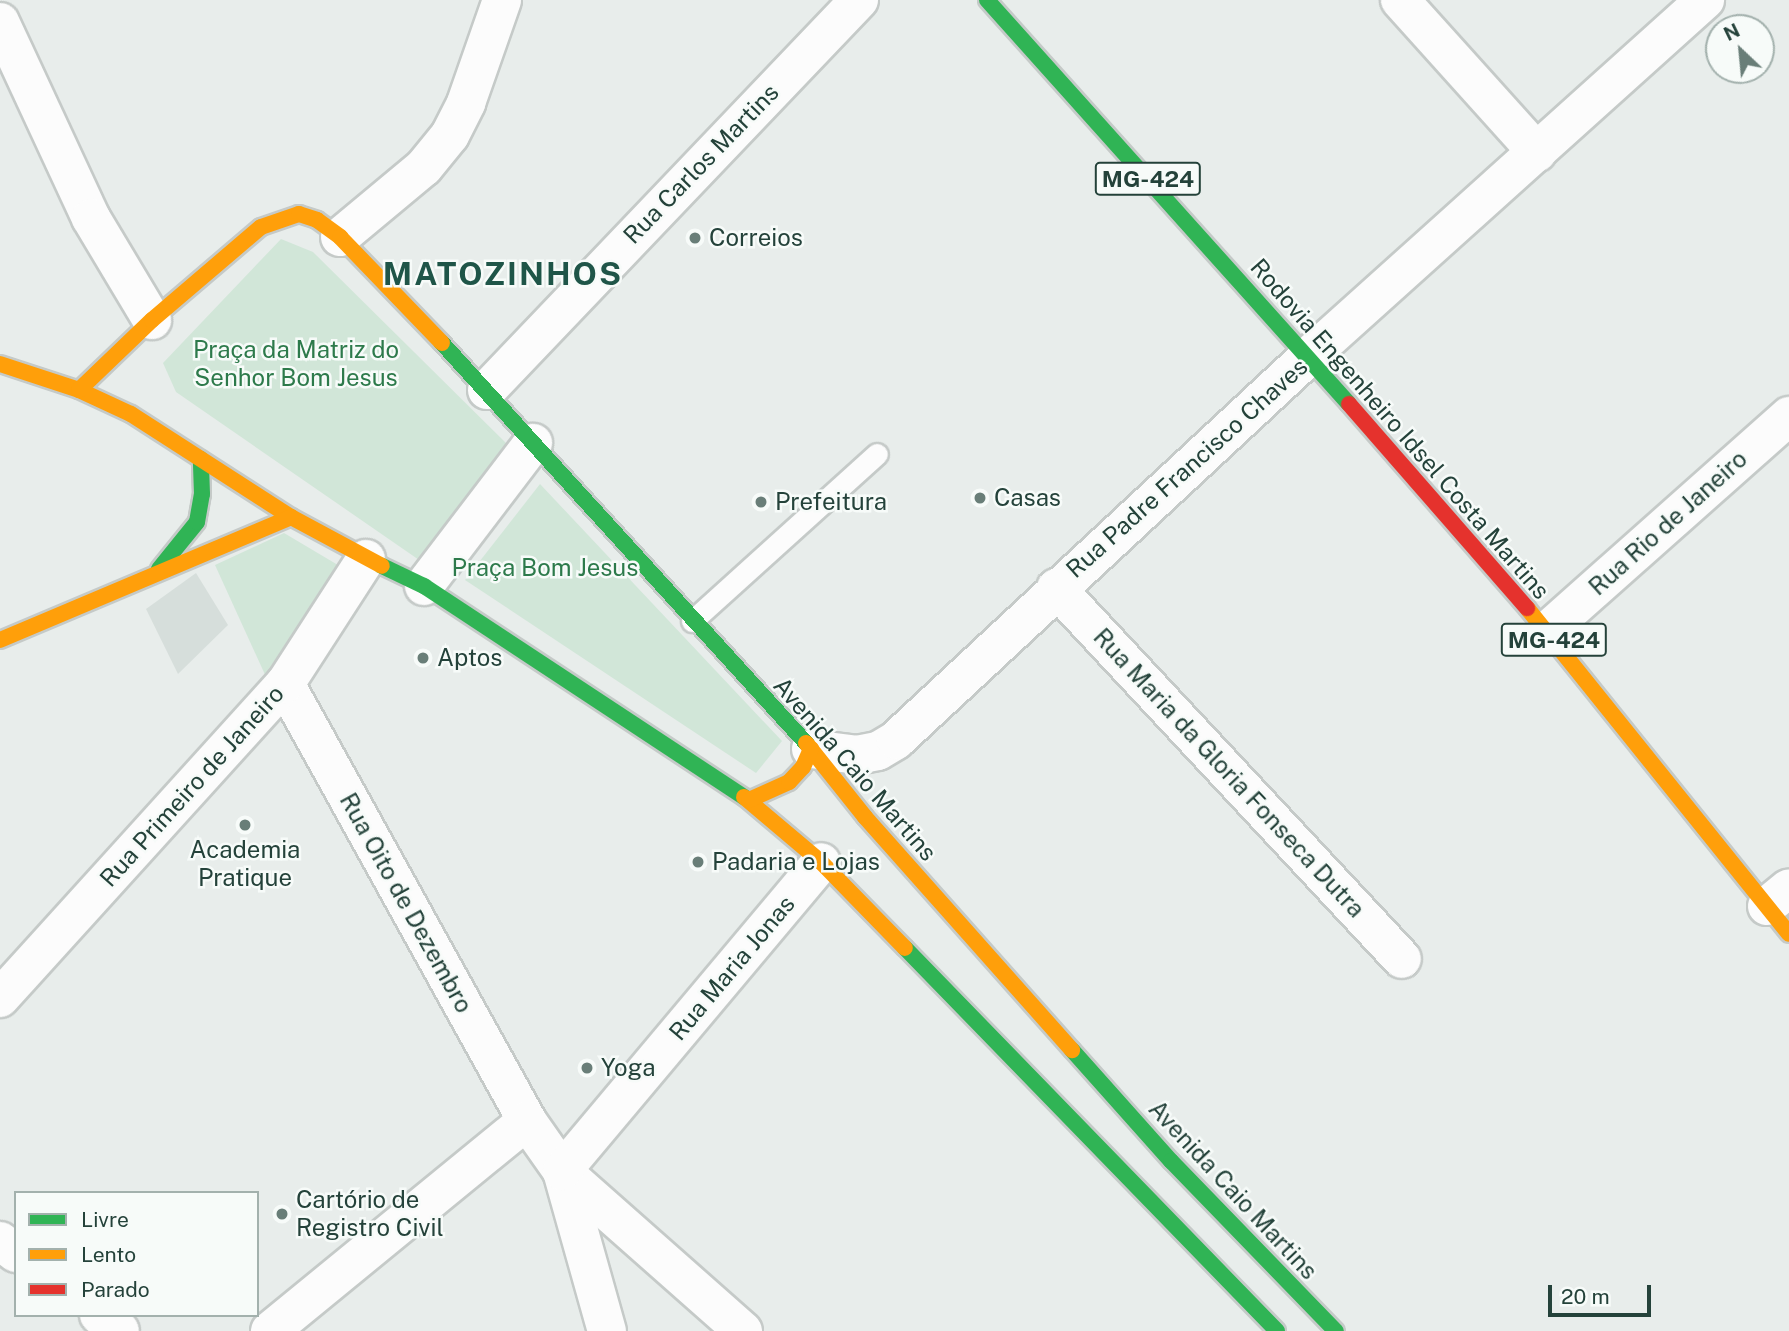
<!DOCTYPE html>
<meta charset="utf-8">
<style>
body{margin:0}
#map{position:relative;width:1789px;height:1331px;overflow:hidden;background:#e8edeb;font-family:"Public Sans",sans-serif}
div>[style]{position:absolute}
.built>*{inset:0;background:#d6dedb}
.green>*{inset:0;background:#d1e6d8}
.roads{filter:drop-shadow(2px 0 #c5cac8) drop-shadow(-2px 0 #c5cac8) drop-shadow(0 2px #c5cac8) drop-shadow(0 -2px #c5cac8)}
.lane>*{height:21px;margin:-10.5px;padding:0 10.5px;transform-origin:10.5px;border-radius:10.5px;background:#fcfcfc}
.street>*{height:38px;margin:-19px;padding:0 19px;transform-origin:19px;border-radius:19px;background:#fcfcfc}
.fast>*{height:16px;margin:-8px;padding:0 8px;transform-origin:8px;border-radius:8px;background:#30b455}
.slow>*{height:16px;margin:-8px;padding:0 8px;transform-origin:8px;border-radius:8px;background:#ff9f0a}
.jam>*{height:16px;margin:-8px;padding:0 8px;transform-origin:8px;border-radius:8px;background:#e5322d}
.dots>*{width:19px;height:19px;translate:-50% -50%;box-sizing:border-box;border:4px solid #f7fbf9;border-radius:50%}
span{translate:-50% -50%;white-space:nowrap;text-align:center;line-height:1.15;-webkit-text-stroke:5px #f7fbf9;paint-order:stroke}
.shield-label span{padding:2px 5px;background:#f7fbf9;border:2px solid;border-radius:5px;-webkit-text-stroke-width:0}
.shield-label{font-size:23px;color:#24423a;font-weight:700}
.street-label{font-size:24px;color:#24423a}
.poi-label{font-size:24px;color:#24423a}
.left{translate:0 -50%;text-align:left}
.park-label{font-size:24px;color:#2d7a4b}
.district-label{font-size:32px;color:#1f5548;font-weight:700;letter-spacing:2px}
.legend{position:absolute;left:14px;top:1191px;width:245px;height:126px;box-sizing:border-box;background:#f7fbf9;border:2px solid #a3b1ad;margin:0;padding:9px 12px;list-style:none;font-size:21px;color:#24423a}
.legend li{display:flex;align-items:center;gap:14px;height:35px}
.legend b{width:35px;border:2px solid #a3b1ad}
.north{position:absolute;left:1705px;top:14px;width:70px;height:70px;box-sizing:border-box;background:#f7fbf9;border:2px solid #a3b1ad;border-radius:50%;rotate:334deg;font-size:19px;font-weight:700;line-height:28px;text-align:center;color:#24423a}
.north::after{content:'';display:block;margin:auto;width:24px;height:32px;background:#697e78;clip-path:polygon(50% 0,100% 100%,50% 72%,0 100%)}
.scale{position:absolute;left:1548px;top:1285px;width:103px;height:32px;box-sizing:border-box;border:4px solid #24423a;border-top:0;padding-left:9px;font-size:21px;line-height:24px;white-space:nowrap;color:#24423a;-webkit-text-stroke:5px #f7fbf9;paint-order:stroke}
</style>
<div id="map">
<div class="built">
<div style="clip-path:polygon(196px 573px,228px 625px,178px 674px,146px 609px)"></div>
</div>
<div class="green">
<div style="clip-path:polygon(281px 239px,313px 252px,509px 446px,422px 562px,176px 392px,163px 363px)"></div>
<div style="clip-path:polygon(540px 484px,782px 741px,756px 773px,465px 580px)"></div>
<div style="clip-path:polygon(284px 533px,343px 568px,267px 679px,215px 565px)"></div>
</div>
<div class="roads">
<div class="lane">
<div style="left:692px;top:621px;width:249px;rotate:-42.1deg"></div>
</div>
<div class="street">
<div style="left:1400px;top:0;width:205px;rotate:48deg"></div>
<div style="left:0;top:22px;width:216px;rotate:65.1deg"></div>
<div style="left:91px;top:218px;width:119px;rotate:59.1deg"></div>
<div style="left:340px;top:237px;width:109px;rotate:-39.8deg"></div>
<div style="left:424px;top:167px;width:41px;rotate:-50.9deg"></div>
<div style="left:450px;top:135px;width:36px;rotate:-63deg"></div>
<div style="left:466px;top:103px;width:109px;rotate:-70.7deg"></div>
<div style="left:487px;top:390px;width:539px;rotate:-46.35deg"></div>
<div style="left:424px;top:586px;width:180px;rotate:-52.7deg"></div>
<div style="left:1056px;top:588px;width:507px;rotate:47deg"></div>
<div style="left:1547px;top:631px;width:324px;rotate:-41.6deg"></div>
<div style="left:285px;top:684px;width:500px;rotate:61deg"></div>
<div style="left:527px;top:1121px;width:61px;rotate:55deg"></div>
<div style="left:562px;top:1171px;width:166px;rotate:74.3deg"></div>
<div style="left:811px;top:749px;width:46px;rotate:7.4deg"></div>
<div style="left:857px;top:755px;width:21px;rotate:-11deg"></div>
<div style="left:878px;top:751px;width:21px;rotate:-31deg"></div>
<div style="left:896px;top:740px;width:563px;rotate:-42.91deg"></div>
<div style="left:1308px;top:357px;width:534px;rotate:-41.96deg"></div>
<div style="left:1767px;top:906px;width:28px;rotate:-39deg"></div>
<div style="left:0;top:998px;width:424px;rotate:-47.8deg"></div>
<div style="left:285px;top:684px;width:149px;rotate:-57.1deg"></div>
<div style="left:0;top:1241px;width:20px;rotate:37deg"></div>
<div style="left:99px;top:1315px;width:26px;rotate:37deg"></div>
<div style="left:270px;top:1331px;width:332px;rotate:-39.3deg"></div>
<div style="left:743px;top:1331px;width:242px;rotate:-138.5deg"></div>
<div style="left:562px;top:1171px;width:403px;rotate:-50deg"></div>
</div>
<div class="fast">
<div style="left:987px;top:0;width:542px;rotate:48.14deg"></div>
<div style="left:442px;top:343px;width:541px;rotate:47.7deg"></div>
<div style="left:382px;top:566px;width:47px;rotate:25.5deg"></div>
<div style="left:424px;top:586px;width:383px;rotate:33.4deg"></div>
<div style="left:159px;top:569px;width:60px;rotate:-51deg"></div>
<div style="left:197px;top:522px;width:28px;rotate:-80deg"></div>
<div style="left:202px;top:494px;width:35px;rotate:-92deg"></div>
<div style="left:905px;top:948px;width:534px;rotate:45.83deg"></div>
<div style="left:1072px;top:1050px;width:149px;rotate:48.3deg"></div>
<div style="left:1171px;top:1161px;width:237px;rotate:45.9deg"></div>
</div>
<div class="slow">
<div style="left:0;top:364px;width:83px;rotate:18.2deg"></div>
<div style="left:79px;top:390px;width:57px;rotate:24.8deg"></div>
<div style="left:131px;top:414px;width:190px;rotate:32.8deg"></div>
<div style="left:291px;top:517px;width:103px;rotate:28.3deg"></div>
<div style="left:79px;top:390px;width:101px;rotate:-43.8deg"></div>
<div style="left:152px;top:320px;width:143px;rotate:-40.5deg"></div>
<div style="left:261px;top:227px;width:40px;rotate:-18.9deg"></div>
<div style="left:299px;top:214px;width:19px;rotate:18deg"></div>
<div style="left:317px;top:220px;width:29px;rotate:36deg"></div>
<div style="left:340px;top:237px;width:147px;rotate:46.1deg"></div>
<div style="left:1527px;top:608px;width:418px;rotate:51.2deg"></div>
<div style="left:0;top:640px;width:316px;rotate:-22.9deg"></div>
<div style="left:806px;top:743px;width:95px;rotate:51.4deg"></div>
<div style="left:865px;top:817px;width:312px;rotate:48.4deg"></div>
<div style="left:744px;top:797px;width:101px;rotate:40.2deg"></div>
<div style="left:821px;top:862px;width:120px;rotate:45.7deg"></div>
<div style="left:749px;top:800px;width:44px;rotate:-24.2deg"></div>
<div style="left:789px;top:782px;width:21px;rotate:-47deg"></div>
<div style="left:803px;top:767px;width:20px;rotate:-66deg"></div>
</div>
<div class="jam">
<div style="left:1349px;top:404px;width:271px;rotate:48.9deg"></div>
</div>
</div>
<div class="dots">
<div style="left:695px;top:238px;background:#697e78"></div>
<div style="left:980px;top:498px;background:#697e78"></div>
<div style="left:761px;top:502px;background:#697e78"></div>
<div style="left:423px;top:658px;background:#697e78"></div>
<div style="left:245px;top:825px;background:#697e78"></div>
<div style="left:698px;top:862px;background:#697e78"></div>
<div style="left:587px;top:1068px;background:#697e78"></div>
<div style="left:282px;top:1214px;background:#697e78"></div>
</div>
<div class="shield-label">
<span style="left:1148px;top:179px">MG-424</span>
<span style="left:1554px;top:640px">MG-424</span>
</div>
<div class="street-label">
<span style="left:701px;top:164px;rotate:-46deg">Rua Carlos Martins</span>
<span style="left:1400px;top:429px;rotate:49deg">Rodovia Engenheiro Idsel Costa Martins</span>
<span style="left:1187px;top:468px;rotate:-42deg">Rua Padre Francisco Chaves</span>
<span style="left:1668px;top:523px;rotate:-42deg">Rua Rio de Janeiro</span>
<span style="left:855px;top:769px;rotate:49deg">Avenida Caio Martins</span>
<span style="left:1229px;top:773px;rotate:47deg">Rua Maria da Gloria Fonseca Dutra</span>
<span style="left:192px;top:786px;rotate:-48deg">Rua Primeiro de Janeiro</span>
<span style="left:406px;top:903px;rotate:61deg">Rua Oito de Dezembro</span>
<span style="left:732px;top:968px;rotate:-50deg">Rua Maria Jonas</span>
<span style="left:1233px;top:1190px;rotate:47deg">Avenida Caio Martins</span>
</div>
<div class="poi-label">
<span class="left" style="left:709px;top:238px">Correios</span>
<span class="left" style="left:994px;top:498px">Casas</span>
<span class="left" style="left:775px;top:502px">Prefeitura</span>
<span class="left" style="left:437px;top:658px">Aptos</span>
<span style="left:245px;top:864px">Academia<br>Pratique</span>
<span class="left" style="left:712px;top:862px">Padaria e Lojas</span>
<span class="left" style="left:601px;top:1068px">Yoga</span>
<span class="left" style="left:296px;top:1214px">Cartório de<br>Registro Civil</span>
</div>
<div class="park-label">
<span style="left:296px;top:364px">Praça da Matriz do<br>Senhor Bom Jesus</span>
<span style="left:545px;top:568px">Praça Bom Jesus</span>
</div>
<div class="district-label">
<span style="left:503px;top:274px">MATOZINHOS</span>
</div>
<ul class="legend">
<li><b style="height:9px;background:#30b455"></b>Livre</li>
<li><b style="height:9px;background:#ff9f0a"></b>Lento</li>
<li><b style="height:9px;background:#e5322d"></b>Parado</li>
</ul>
<div class="north">N</div>
<div class="scale">20 m</div>
</div>
